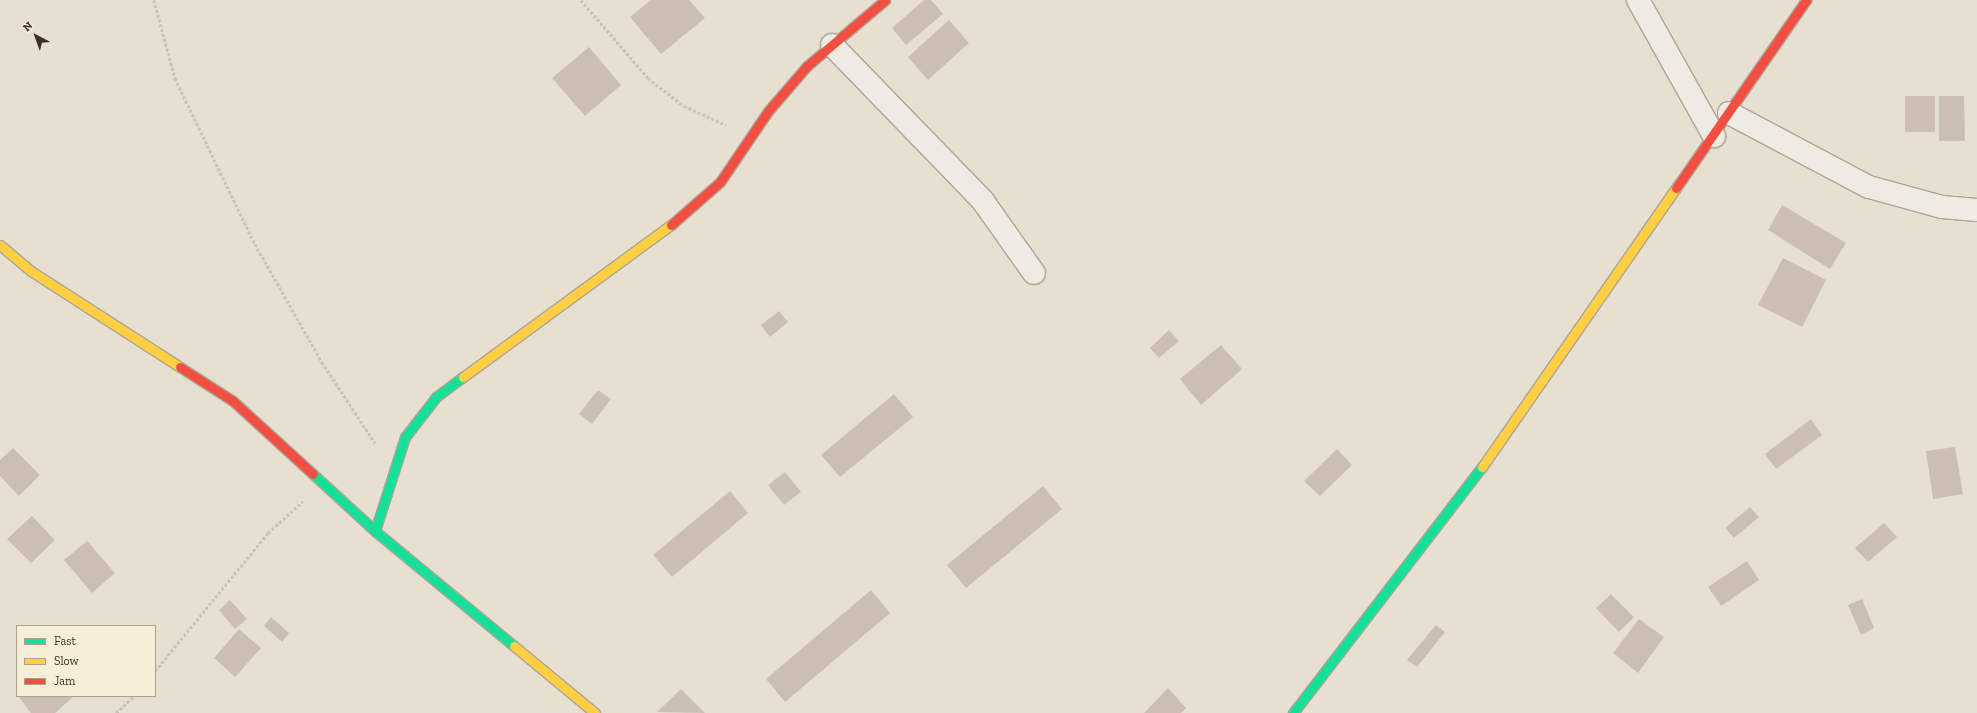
<!DOCTYPE html>
<style>
body{margin:0}
#map{position:relative;width:1977px;height:713px;overflow:hidden;background:#e7e0d1;font-family:"Zilla Slab",serif}
div>[style]{position:absolute}
.building>*{inset:0;background:#cbbfb2}
.path>*{height:2.5px;margin-top:-1.25px;transform-origin:0;background:repeating-linear-gradient(90deg,#c8c2b9 0 3px,transparent 0 5px)}
.roads{filter:drop-shadow(1px 0 #ada599) drop-shadow(-1px 0 #ada599) drop-shadow(0 1px #ada599) drop-shadow(0 -1px #ada599)}
.street>*{height:22px;margin:-11px;padding:0 11px;transform-origin:11px;border-radius:11px;background:#efebe3}
.fast>*{height:9px;margin:-4.5px;padding:0 4.5px;transform-origin:4.5px;border-radius:4.5px;background:#16e098}
.slow>*{height:9px;margin:-4.5px;padding:0 4.5px;transform-origin:4.5px;border-radius:4.5px;background:#ffcf43}
.jam>*{height:9px;margin:-4.5px;padding:0 4.5px;transform-origin:4.5px;border-radius:4.5px;background:#f24e42}
span{translate:-50% -50%;white-space:nowrap;text-align:center;line-height:1.15;-webkit-text-stroke:3.5px #f7eed8;paint-order:stroke}
.legend{position:absolute;left:16px;top:625px;width:140px;height:72px;box-sizing:border-box;background:#f7eed8;border:1px solid #ada18e;margin:0;padding:5px 7px;list-style:none;font-size:12px;color:#3d2e20}
.legend li{display:flex;align-items:center;gap:8px;height:20px}
.legend b{width:20px;border:1px solid #ada18e}
.north{position:absolute;left:16px;top:16px;width:40px;height:40px;-webkit-text-stroke:3px #f7eed8;paint-order:stroke;rotate:319deg;font-size:11px;font-weight:700;line-height:16px;text-align:center;color:#3d2e20}
.north::after{content:'';display:block;margin:auto;width:14px;height:18px;background:#3d2e20;clip-path:polygon(50% 0,100% 100%,50% 72%,0 100%)}
</style>
<div id="map">
<div class="building">
<div style="clip-path:polygon(651px 0,689px 0,705px 18px,661px 54px,630px 17px)"></div>
<div style="clip-path:polygon(924px 0,931px 0,943px 14px,906px 45px,892px 28px)"></div>
<div style="clip-path:polygon(949px 20px,969px 43px,928px 80px,908px 57px)"></div>
<div style="clip-path:polygon(589px 47px,621px 85px,585px 116px,552px 78px)"></div>
<div style="clip-path:polygon(1905px 96px,1935px 96px,1935px 132px,1905px 132px)"></div>
<div style="clip-path:polygon(1939px 96px,1964px 96px,1965px 141px,1939px 141px)"></div>
<div style="clip-path:polygon(1782px 205px,1846px 243px,1830px 269px,1768px 230px)"></div>
<div style="clip-path:polygon(1783px 258px,1826px 280px,1802px 327px,1758px 305px)"></div>
<div style="clip-path:polygon(779px 311px,788px 322px,770px 337px,761px 325px)"></div>
<div style="clip-path:polygon(1169px 330px,1179px 341px,1159px 358px,1150px 348px)"></div>
<div style="clip-path:polygon(1221px 345px,1242px 369px,1201px 405px,1180px 379px)"></div>
<div style="clip-path:polygon(598px 390px,611px 399px,592px 424px,579px 414px)"></div>
<div style="clip-path:polygon(894px 394px,913px 417px,840px 477px,821px 455px)"></div>
<div style="clip-path:polygon(1811px 419px,1822px 435px,1776px 469px,1765px 454px)"></div>
<div style="clip-path:polygon(1955px 447px,1963px 494px,1933px 499px,1926px 451px)"></div>
<div style="clip-path:polygon(13px 448px,40px 475px,19px 496px,0 476px,0 460px)"></div>
<div style="clip-path:polygon(1337px 449px,1352px 465px,1320px 496px,1304px 481px)"></div>
<div style="clip-path:polygon(785px 472px,801px 492px,784px 505px,768px 485px)"></div>
<div style="clip-path:polygon(1043px 486px,1062px 509px,966px 588px,947px 565px)"></div>
<div style="clip-path:polygon(730px 491px,748px 513px,672px 577px,653px 555px)"></div>
<div style="clip-path:polygon(1750px 507px,1759px 517px,1734px 538px,1725px 528px)"></div>
<div style="clip-path:polygon(32px 516px,55px 540px,31px 563px,7px 539px)"></div>
<div style="clip-path:polygon(1884px 523px,1897px 537px,1868px 562px,1855px 548px)"></div>
<div style="clip-path:polygon(87px 541px,115px 573px,92px 593px,64px 560px)"></div>
<div style="clip-path:polygon(1747px 561px,1759px 580px,1721px 606px,1708px 587px)"></div>
<div style="clip-path:polygon(871px 590px,890px 613px,785px 702px,766px 679px)"></div>
<div style="clip-path:polygon(1611px 594px,1634px 617px,1619px 632px,1596px 608px)"></div>
<div style="clip-path:polygon(1862px 599px,1874px 628px,1861px 635px,1848px 605px)"></div>
<div style="clip-path:polygon(230px 600px,247px 619px,235px 629px,219px 610px)"></div>
<div style="clip-path:polygon(271px 617px,289px 633px,282px 642px,264px 626px)"></div>
<div style="clip-path:polygon(1639px 619px,1664px 637px,1638px 673px,1613px 653px)"></div>
<div style="clip-path:polygon(1436px 625px,1445px 632px,1417px 667px,1407px 660px)"></div>
<div style="clip-path:polygon(239px 629px,261px 648px,235px 677px,214px 658px)"></div>
<div style="clip-path:polygon(1168px 688px,1186px 708px,1181px 713px,1144px 713px)"></div>
<div style="clip-path:polygon(681px 689px,705px 713px,657px 712px)"></div>
<div style="clip-path:polygon(18px 696px,74px 696px,55px 713px,31px 713px)"></div>
</div>
<div class="path">
<div style="left:154px;top:0;width:81px;rotate:74.9deg"></div>
<div style="left:175px;top:78px;width:184px;rotate:64.3deg"></div>
<div style="left:255px;top:244px;width:136px;rotate:60.4deg"></div>
<div style="left:322px;top:362px;width:97px;rotate:56.8deg"></div>
<div style="left:581px;top:0;width:103px;rotate:49.3deg"></div>
<div style="left:648px;top:78px;width:46px;rotate:37.9deg"></div>
<div style="left:684px;top:106px;width:46px;rotate:24.3deg"></div>
<div style="left:155px;top:671px;width:178px;rotate:-50.7deg"></div>
<div style="left:268px;top:533px;width:47px;rotate:-42.4deg"></div>
<div style="left:116px;top:713px;width:25px;rotate:-43deg"></div>
</div>
<div class="roads">
<div class="street">
<div style="left:1638px;top:0;width:156px;rotate:60.8deg"></div>
<div style="left:832px;top:45px;width:217px;rotate:45.9deg"></div>
<div style="left:983px;top:201px;width:88px;rotate:54.7deg"></div>
<div style="left:1729px;top:113px;width:158px;rotate:27.9deg"></div>
<div style="left:1869px;top:187px;width:76px;rotate:15.3deg"></div>
<div style="left:1942px;top:207px;width:35px;rotate:5deg"></div>
</div>
<div class="fast">
<div style="left:313px;top:474px;width:84px;rotate:42.6deg"></div>
<div style="left:375px;top:531px;width:180px;rotate:39.6deg"></div>
<div style="left:375px;top:531px;width:99px;rotate:-72.3deg"></div>
<div style="left:405px;top:437px;width:51px;rotate:-52.2deg"></div>
<div style="left:436px;top:397px;width:34px;rotate:-37deg"></div>
<div style="left:1293px;top:713px;width:310px;rotate:-52.5deg"></div>
</div>
<div class="slow">
<div style="left:0;top:245px;width:40px;rotate:40deg"></div>
<div style="left:31px;top:271px;width:177px;rotate:32.8deg"></div>
<div style="left:463px;top:377px;width:258px;rotate:-36.2deg"></div>
<div style="left:1482px;top:467px;width:340px;rotate:-55.2deg"></div>
<div style="left:514px;top:646px;width:105px;rotate:39.6deg"></div>
</div>
<div class="jam">
<div style="left:1676px;top:188px;width:229px;rotate:-55.3deg"></div>
<div style="left:671px;top:225px;width:65px;rotate:-41.3deg"></div>
<div style="left:720px;top:182px;width:87px;rotate:-55.8deg"></div>
<div style="left:769px;top:110px;width:58px;rotate:-49.2deg"></div>
<div style="left:807px;top:66px;width:102px;rotate:-40.2deg"></div>
<div style="left:180px;top:367px;width:63px;rotate:32.7deg"></div>
<div style="left:233px;top:401px;width:108px;rotate:42.4deg"></div>
</div>
</div>
<ul class="legend">
<li><b style="height:5px;background:#16e098"></b>Fast</li>
<li><b style="height:5px;background:#ffcf43"></b>Slow</li>
<li><b style="height:5px;background:#f24e42"></b>Jam</li>
</ul>
<div class="north">N</div>
</div>
